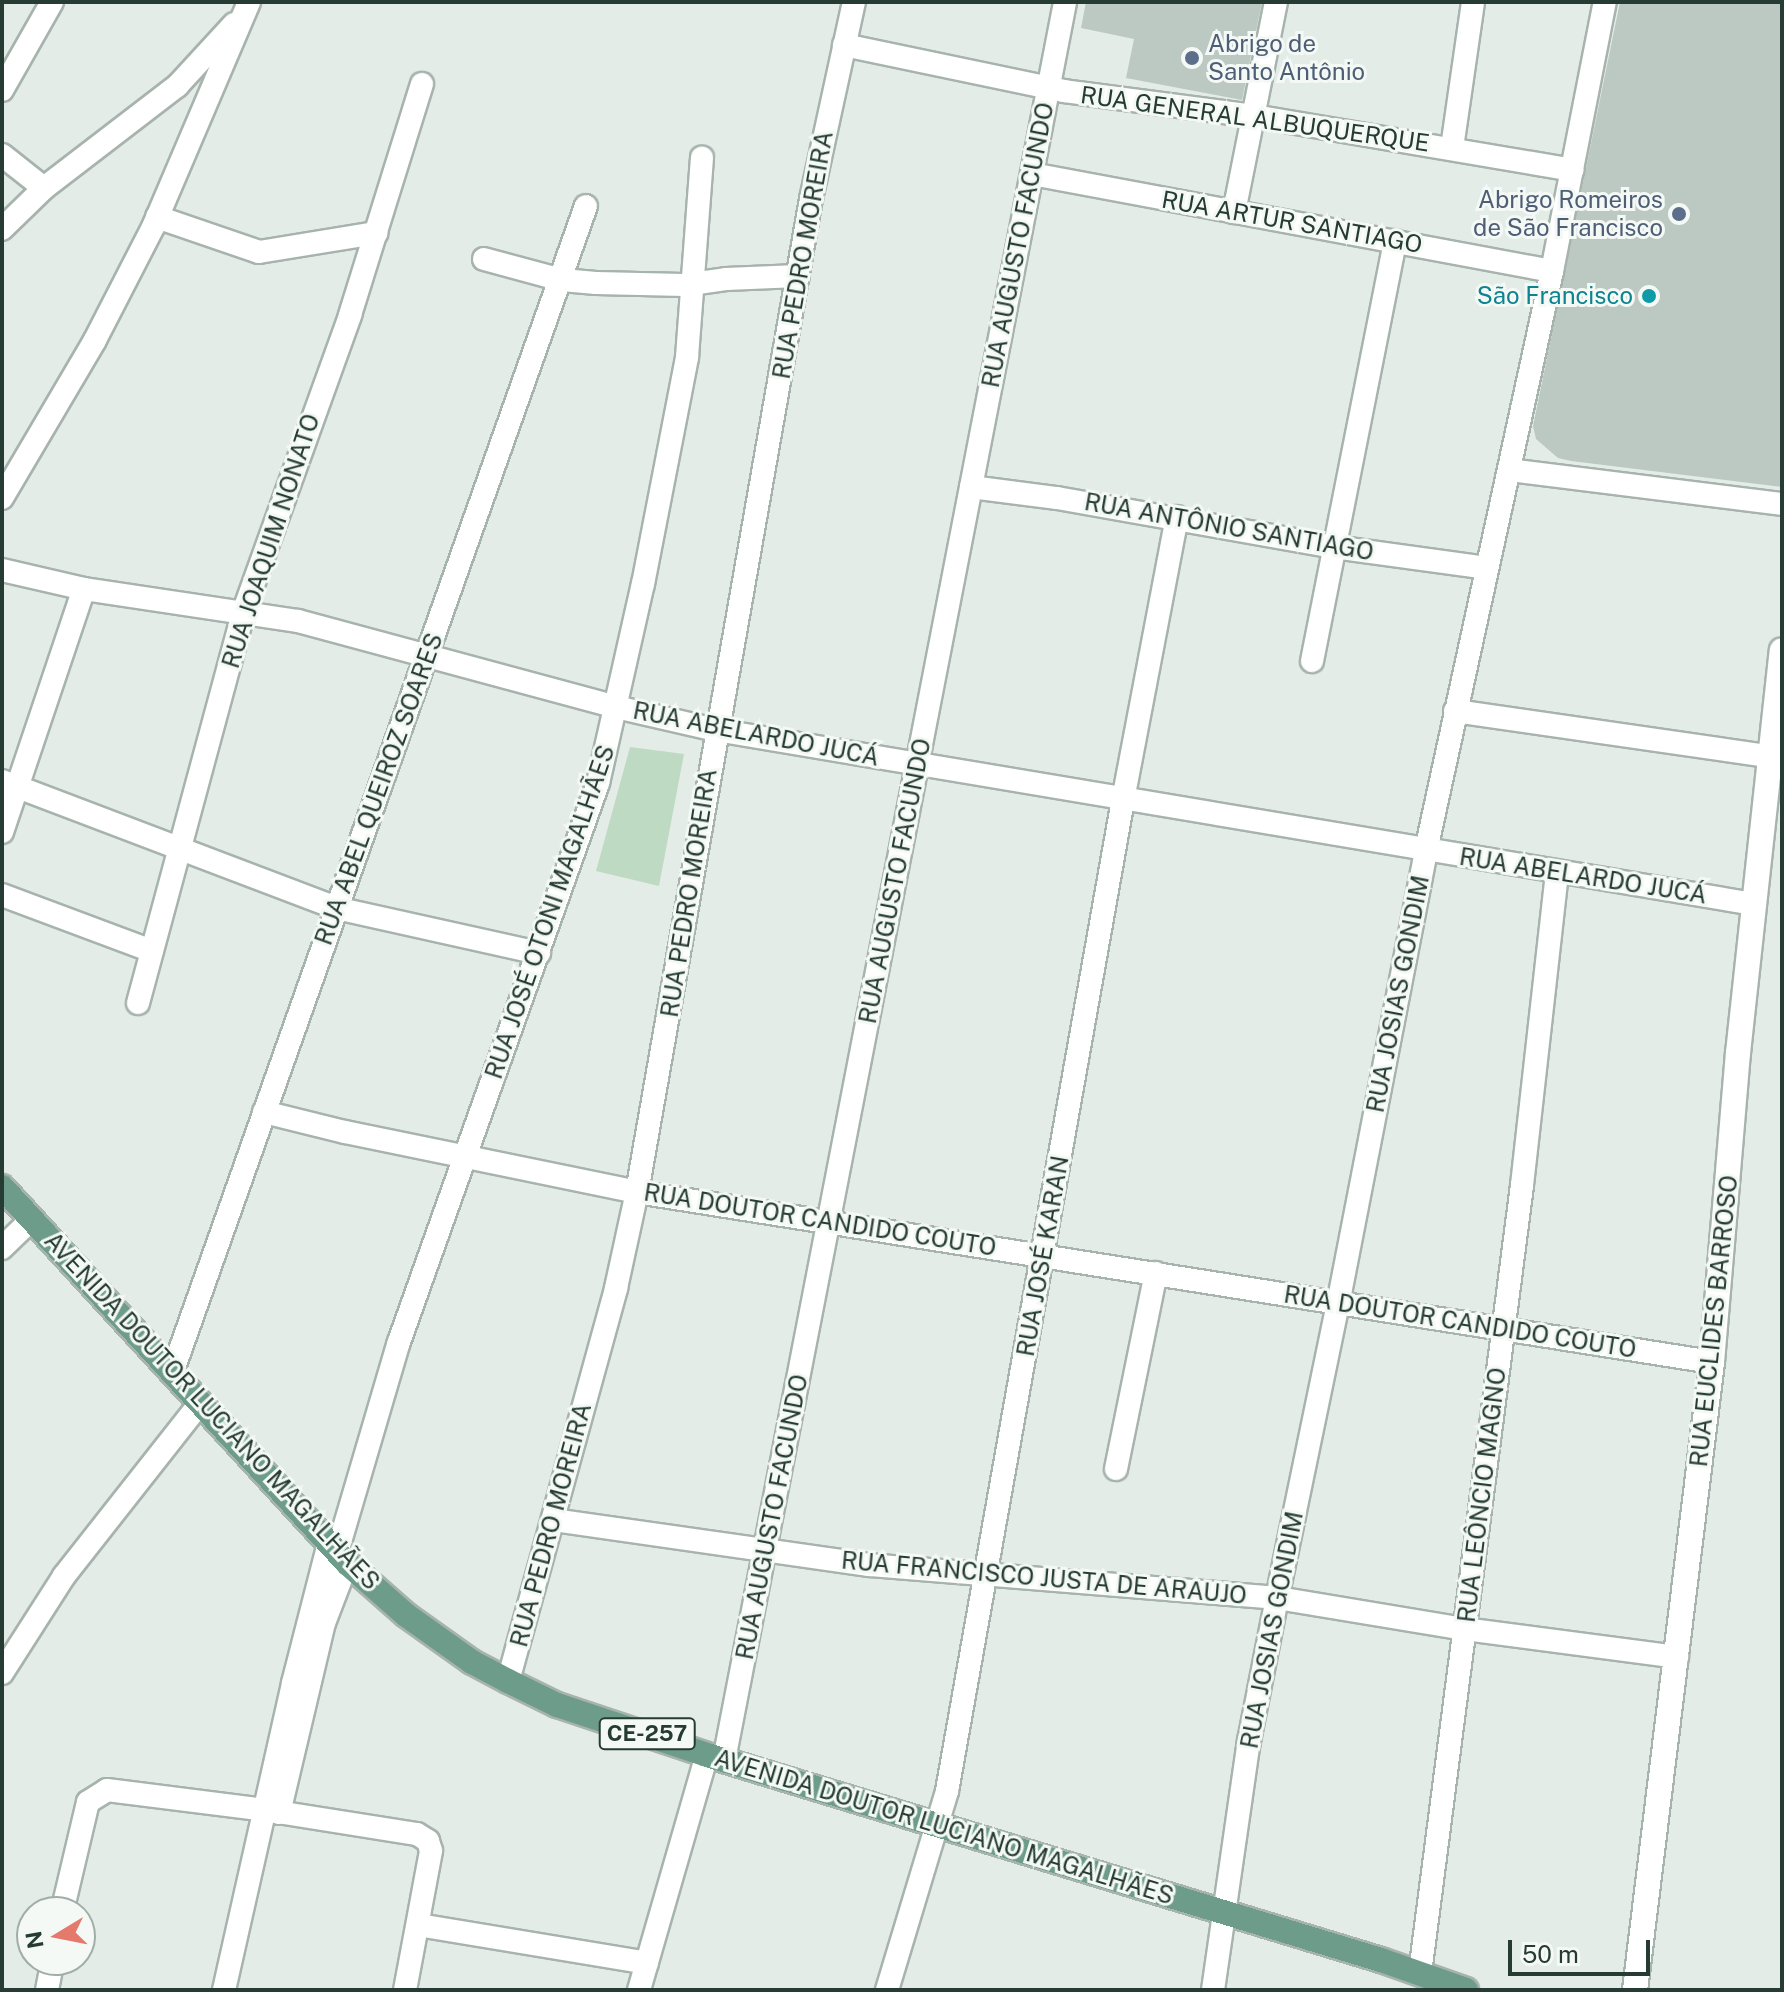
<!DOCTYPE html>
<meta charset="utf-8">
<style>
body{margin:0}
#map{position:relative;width:1784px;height:1992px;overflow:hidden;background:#e4ece7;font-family:"Public Sans",sans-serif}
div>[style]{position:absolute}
.green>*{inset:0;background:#bfdac3}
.building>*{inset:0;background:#bcc9c3}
.roads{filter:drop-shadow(2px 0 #a7b3ad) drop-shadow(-2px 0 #a7b3ad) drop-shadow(0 2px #a7b3ad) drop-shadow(0 -2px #a7b3ad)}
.minor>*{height:22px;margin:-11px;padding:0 11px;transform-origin:11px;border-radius:11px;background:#fff}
.tertiary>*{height:24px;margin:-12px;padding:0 12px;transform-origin:12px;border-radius:12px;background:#fff}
.primary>*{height:24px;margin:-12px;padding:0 12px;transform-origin:12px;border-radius:12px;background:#6d9c8b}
.dots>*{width:22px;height:22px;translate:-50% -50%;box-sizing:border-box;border:4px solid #f4f9f6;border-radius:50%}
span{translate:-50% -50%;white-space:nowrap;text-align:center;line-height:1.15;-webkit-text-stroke:6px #f4f9f6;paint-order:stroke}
.shield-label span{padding:2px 6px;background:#f4f9f6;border:2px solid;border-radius:6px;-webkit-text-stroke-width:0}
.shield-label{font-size:22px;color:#253b33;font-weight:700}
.service-label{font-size:24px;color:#4e5e75}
.left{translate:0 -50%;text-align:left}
.right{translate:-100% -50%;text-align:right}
.street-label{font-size:24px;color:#253b33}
.culture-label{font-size:24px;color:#0d838f}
.frame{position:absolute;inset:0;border:4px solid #253b33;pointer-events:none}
.north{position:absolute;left:16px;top:1896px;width:80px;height:80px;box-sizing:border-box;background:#f4f9f6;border:2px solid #a1ada8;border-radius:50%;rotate:260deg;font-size:22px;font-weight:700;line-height:32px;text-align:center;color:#253b33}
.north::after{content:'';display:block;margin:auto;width:28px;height:36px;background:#e37a6b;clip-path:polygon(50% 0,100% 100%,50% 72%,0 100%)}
.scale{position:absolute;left:1508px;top:1940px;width:142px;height:36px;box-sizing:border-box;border:4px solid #253b33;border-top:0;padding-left:10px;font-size:24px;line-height:28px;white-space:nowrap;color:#253b33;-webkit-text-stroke:6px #f4f9f6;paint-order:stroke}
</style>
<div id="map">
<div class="green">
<div style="clip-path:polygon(630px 747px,684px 754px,659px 886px,596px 871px)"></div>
</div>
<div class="building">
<div style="clip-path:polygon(1086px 2px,1262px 2px,1242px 100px,1126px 78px,1134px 39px,1081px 28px)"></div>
<div style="clip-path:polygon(1620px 2px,1782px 2px,1782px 487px,1571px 461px,1558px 458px,1536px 439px,1533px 426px)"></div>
</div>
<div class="roads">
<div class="minor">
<div style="left:844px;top:45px;width:225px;rotate:11.8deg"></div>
<div style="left:1064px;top:91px;width:192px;rotate:7.5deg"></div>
<div style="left:1254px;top:116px;width:323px;rotate:9.6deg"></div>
<div style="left:2px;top:90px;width:101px;rotate:-60.4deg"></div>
<div style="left:1452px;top:148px;width:148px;rotate:-81.8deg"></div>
<div style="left:2px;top:155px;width:53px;rotate:38.2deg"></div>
<div style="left:1032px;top:174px;width:529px;rotate:10.57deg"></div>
<div style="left:1234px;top:212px;width:214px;rotate:-78.7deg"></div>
<div style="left:157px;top:217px;width:108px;rotate:18.9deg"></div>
<div style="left:259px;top:252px;width:119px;rotate:-9.2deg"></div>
<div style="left:2px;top:229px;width:59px;rotate:-44.3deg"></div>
<div style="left:44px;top:188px;width:168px;rotate:-37.5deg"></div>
<div style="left:177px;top:86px;width:84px;rotate:-47.4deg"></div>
<div style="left:484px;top:259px;width:81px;rotate:15.1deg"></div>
<div style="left:562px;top:280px;width:34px;rotate:5deg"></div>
<div style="left:596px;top:283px;width:88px;rotate:1.3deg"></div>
<div style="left:684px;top:285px;width:42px;rotate:-8.1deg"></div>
<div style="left:726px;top:279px;width:72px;rotate:-2.4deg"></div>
<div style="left:1509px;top:470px;width:275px;rotate:7.1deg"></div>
<div style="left:971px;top:487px;width:87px;rotate:7.3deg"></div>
<div style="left:1057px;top:498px;width:281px;rotate:10deg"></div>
<div style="left:1334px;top:547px;width:154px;rotate:7.8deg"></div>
<div style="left:2px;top:498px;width:183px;rotate:-59.5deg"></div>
<div style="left:95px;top:340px;width:129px;rotate:-62.8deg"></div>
<div style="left:154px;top:225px;width:242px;rotate:-66.9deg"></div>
<div style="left:2px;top:570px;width:84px;rotate:13deg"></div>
<div style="left:84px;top:589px;width:216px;rotate:8.5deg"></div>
<div style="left:298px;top:621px;width:329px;rotate:15.1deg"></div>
<div style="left:616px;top:707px;width:103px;rotate:13deg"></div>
<div style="left:716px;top:730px;width:1052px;rotate:9.52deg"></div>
<div style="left:1312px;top:661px;width:428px;rotate:-78.8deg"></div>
<div style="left:1455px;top:711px;width:316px;rotate:8.2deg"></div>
<div style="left:2px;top:781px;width:357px;rotate:20.8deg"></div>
<div style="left:336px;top:908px;width:208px;rotate:12.5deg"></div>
<div style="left:2px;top:832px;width:256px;rotate:-71.4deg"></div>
<div style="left:2px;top:895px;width:160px;rotate:20.5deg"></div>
<div style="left:138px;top:1003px;width:404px;rotate:-74.9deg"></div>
<div style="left:243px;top:613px;width:317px;rotate:-70.2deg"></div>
<div style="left:350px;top:315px;width:242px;rotate:-72.7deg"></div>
<div style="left:264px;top:1112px;width:83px;rotate:13.9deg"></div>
<div style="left:345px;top:1132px;width:298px;rotate:11.6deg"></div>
<div style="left:637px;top:1192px;width:1088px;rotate:8.99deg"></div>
<div style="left:2px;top:1248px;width:42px;rotate:-44deg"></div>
<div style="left:172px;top:1373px;width:1238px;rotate:-70.47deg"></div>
<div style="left:1116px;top:1469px;width:200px;rotate:-78.5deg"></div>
<div style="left:553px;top:1520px;width:319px;rotate:8.1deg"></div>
<div style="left:869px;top:1565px;width:409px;rotate:4.6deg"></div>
<div style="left:1277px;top:1598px;width:191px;rotate:9.4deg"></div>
<div style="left:1465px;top:1629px;width:214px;rotate:7.5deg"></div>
<div style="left:337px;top:1552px;width:219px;rotate:-73.6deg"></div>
<div style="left:399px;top:1342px;width:593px;rotate:-70.4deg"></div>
<div style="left:598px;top:783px;width:204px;rotate:-77.3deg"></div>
<div style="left:643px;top:584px;width:231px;rotate:-79deg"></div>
<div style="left:687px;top:357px;width:200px;rotate:-85.7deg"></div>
<div style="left:2px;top:1673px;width:115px;rotate:-57.4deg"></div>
<div style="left:64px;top:1576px;width:220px;rotate:-51.8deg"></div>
<div style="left:508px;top:1681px;width:408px;rotate:-74.6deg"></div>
<div style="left:616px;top:1288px;width:98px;rotate:-77.7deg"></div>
<div style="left:637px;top:1192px;width:1008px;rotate:-80.06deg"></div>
<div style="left:811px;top:199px;width:202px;rotate:-77.7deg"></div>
<div style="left:724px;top:1760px;width:1791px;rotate:-79.02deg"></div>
<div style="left:279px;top:1813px;width:195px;rotate:-76.7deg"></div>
<div style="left:324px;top:1623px;width:64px;rotate:-69deg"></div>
<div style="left:62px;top:1912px;width:113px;rotate:-76.7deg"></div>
<div style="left:88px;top:1802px;width:22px;rotate:-32deg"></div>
<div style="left:107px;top:1790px;width:159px;rotate:7.2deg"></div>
<div style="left:265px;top:1810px;width:154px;rotate:9deg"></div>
<div style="left:417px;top:1834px;width:13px;rotate:32deg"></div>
<div style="left:428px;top:1841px;width:10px;rotate:73deg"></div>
<div style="left:431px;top:1851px;width:141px;rotate:100.6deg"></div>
<div style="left:418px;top:1925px;width:232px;rotate:9.4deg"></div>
<div style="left:1420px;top:1973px;width:795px;rotate:-82.62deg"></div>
<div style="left:1522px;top:1185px;width:314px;rotate:-83.6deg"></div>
<div style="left:47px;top:1990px;width:31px;rotate:-79deg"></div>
<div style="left:224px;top:1990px;width:315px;rotate:-77.3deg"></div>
<div style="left:293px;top:1683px;width:145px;rotate:-75.6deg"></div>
<div style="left:639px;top:1990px;width:245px;rotate:-73.9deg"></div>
<div style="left:887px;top:1990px;width:208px;rotate:-73.2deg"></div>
<div style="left:947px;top:1791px;width:1007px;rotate:-79.93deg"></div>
<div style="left:1123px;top:800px;width:288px;rotate:-79.2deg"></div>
<div style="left:1213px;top:1990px;width:252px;rotate:-81.8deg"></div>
<div style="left:1249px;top:1741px;width:146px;rotate:-78.9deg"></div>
<div style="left:1277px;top:1598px;width:300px;rotate:-78.3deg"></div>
<div style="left:1338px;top:1304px;width:462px;rotate:-79deg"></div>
<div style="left:1426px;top:850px;width:593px;rotate:-77.72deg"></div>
<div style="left:1552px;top:271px;width:274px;rotate:-78.9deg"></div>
</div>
<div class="tertiary">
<div style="left:1635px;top:1990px;width:633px;rotate:-83.01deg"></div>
<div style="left:1712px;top:1362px;width:310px;rotate:-85.2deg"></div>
<div style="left:1738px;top:1053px;width:405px;rotate:-83.8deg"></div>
</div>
<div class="primary">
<div style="left:2px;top:1187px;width:510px;rotate:47.46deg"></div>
<div style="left:347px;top:1563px;width:79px;rotate:41.4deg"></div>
<div style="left:406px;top:1615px;width:81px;rotate:35.5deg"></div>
<div style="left:472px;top:1662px;width:41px;rotate:27.8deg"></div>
<div style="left:508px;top:1681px;width:55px;rotate:26.1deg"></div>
<div style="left:557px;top:1705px;width:158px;rotate:18.4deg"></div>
<div style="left:707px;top:1755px;width:704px;rotate:16.92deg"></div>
<div style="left:1381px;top:1960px;width:90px;rotate:19.4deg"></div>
</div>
</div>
<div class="dots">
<div style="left:1192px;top:58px;background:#5c6f8a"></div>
<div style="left:1679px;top:214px;background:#5c6f8a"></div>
<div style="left:1649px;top:296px;background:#0f9aa8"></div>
</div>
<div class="shield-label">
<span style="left:647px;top:1734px">CE-257</span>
</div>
<div class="service-label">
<span class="left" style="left:1208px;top:58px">Abrigo de<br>Santo Antônio</span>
<span class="right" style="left:1663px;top:214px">Abrigo Romeiros<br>de São Francisco</span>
</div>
<div class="street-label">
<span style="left:1255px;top:119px;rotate:8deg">RUA GENERAL ALBUQUERQUE</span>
<span style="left:1292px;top:222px;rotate:10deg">RUA ARTUR SANTIAGO</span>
<span style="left:1018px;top:245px;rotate:-79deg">RUA AUGUSTO FACUNDO</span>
<span style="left:803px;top:255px;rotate:-80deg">RUA PEDRO MOREIRA</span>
<span style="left:1229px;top:527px;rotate:10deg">RUA ANTÔNIO SANTIAGO</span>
<span style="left:271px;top:541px;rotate:-72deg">RUA JOAQUIM NONATO</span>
<span style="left:756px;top:734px;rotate:11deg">RUA ABELARDO JUCÁ</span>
<span style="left:379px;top:789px;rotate:-70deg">RUA ABEL QUEIROZ SOARES</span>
<span style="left:1583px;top:876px;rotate:9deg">RUA ABELARDO JUCÁ</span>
<span style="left:895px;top:881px;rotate:-79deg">RUA AUGUSTO FACUNDO</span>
<span style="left:689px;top:893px;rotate:-81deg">RUA PEDRO MOREIRA</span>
<span style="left:550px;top:912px;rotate:-71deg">RUA JOSÉ OTONI MAGALHÃES</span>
<span style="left:1398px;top:994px;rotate:-79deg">RUA JOSIAS GONDIM</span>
<span style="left:820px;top:1220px;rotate:9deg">RUA DOUTOR CANDIDO COUTO</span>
<span style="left:1043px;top:1256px;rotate:-80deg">RUA JOSÉ KARAN</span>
<span style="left:1714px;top:1321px;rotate:-84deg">RUA EUCLIDES BARROSO</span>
<span style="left:1460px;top:1322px;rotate:9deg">RUA DOUTOR CANDIDO COUTO</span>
<span style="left:212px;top:1411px;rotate:47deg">AVENIDA DOUTOR LUCIANO MAGALHÃES</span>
<span style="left:1482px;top:1495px;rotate:-83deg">RUA LEÔNCIO MAGNO</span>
<span style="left:772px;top:1517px;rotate:-79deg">RUA AUGUSTO FACUNDO</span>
<span style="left:551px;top:1525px;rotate:-75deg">RUA PEDRO MOREIRA</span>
<span style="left:1044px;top:1578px;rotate:5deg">RUA FRANCISCO JUSTA DE ARAUJO</span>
<span style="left:1272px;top:1630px;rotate:-79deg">RUA JOSIAS GONDIM</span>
<span style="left:944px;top:1827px;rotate:17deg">AVENIDA DOUTOR LUCIANO MAGALHÃES</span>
</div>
<div class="culture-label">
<span class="right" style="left:1633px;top:296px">São Francisco</span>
</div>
<div class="frame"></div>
<div class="north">N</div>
<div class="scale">50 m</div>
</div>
